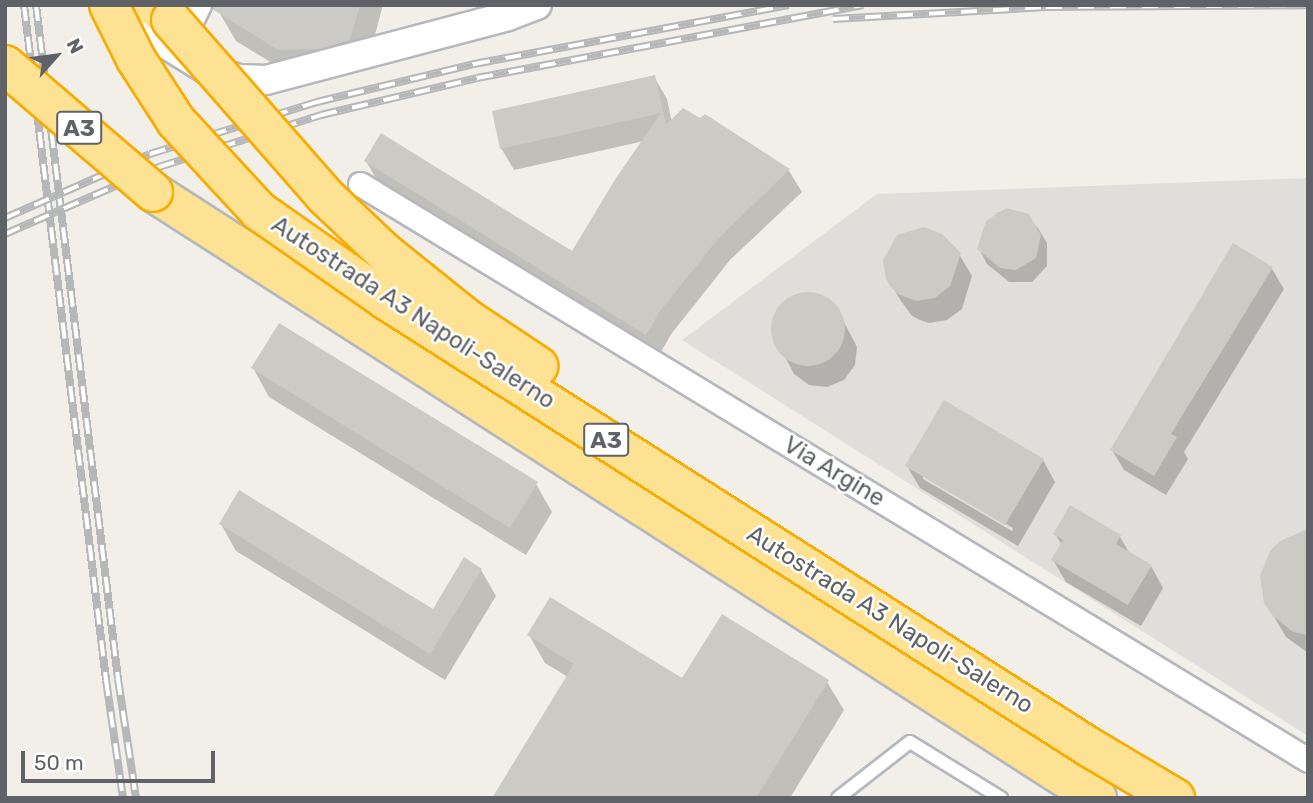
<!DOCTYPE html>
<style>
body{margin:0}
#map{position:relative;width:1313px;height:803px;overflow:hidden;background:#f1efe8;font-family:Rubik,sans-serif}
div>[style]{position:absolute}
.industrial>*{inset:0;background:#e0deda}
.shadow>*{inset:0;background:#0003}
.building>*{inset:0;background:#cccac5}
.round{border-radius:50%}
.roads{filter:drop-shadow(2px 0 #b5b8bc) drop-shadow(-2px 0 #b5b8bc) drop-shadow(0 2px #b5b8bc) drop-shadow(0 -2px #b5b8bc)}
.service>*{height:12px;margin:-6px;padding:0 6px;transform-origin:6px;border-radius:6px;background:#fff}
.minor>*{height:23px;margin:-11.5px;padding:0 11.5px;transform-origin:11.5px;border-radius:11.5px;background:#fff}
.tertiary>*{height:28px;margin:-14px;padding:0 14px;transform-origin:14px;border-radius:14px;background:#fff}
.motorway>*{height:38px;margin:-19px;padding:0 19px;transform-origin:19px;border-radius:19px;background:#fde293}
.rail>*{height:8px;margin-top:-4px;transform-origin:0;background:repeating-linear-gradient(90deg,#fff 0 16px,#b6b7b8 0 32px);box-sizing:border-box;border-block:2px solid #b6b7b8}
.bridges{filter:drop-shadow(2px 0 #f9ab00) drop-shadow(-2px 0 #f9ab00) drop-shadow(0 2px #f9ab00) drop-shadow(0 -2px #f9ab00)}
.motorway-bridge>*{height:38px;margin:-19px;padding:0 19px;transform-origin:19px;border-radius:19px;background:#fde293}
span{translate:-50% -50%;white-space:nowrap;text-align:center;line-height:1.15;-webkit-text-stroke:5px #fff;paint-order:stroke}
.shield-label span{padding:2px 5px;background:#fff;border:2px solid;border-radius:5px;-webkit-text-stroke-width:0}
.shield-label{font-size:23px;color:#5f6368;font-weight:700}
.street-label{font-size:24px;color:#5f6368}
.frame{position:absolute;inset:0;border:7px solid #5f6368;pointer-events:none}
.north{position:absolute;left:21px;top:21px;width:70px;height:70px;-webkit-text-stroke:5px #fff;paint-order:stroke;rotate:62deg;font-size:19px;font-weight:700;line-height:28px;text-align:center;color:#5f6368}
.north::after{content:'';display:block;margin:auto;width:24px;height:32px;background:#5f6368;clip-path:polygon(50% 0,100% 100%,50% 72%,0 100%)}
.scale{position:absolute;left:21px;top:751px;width:194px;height:32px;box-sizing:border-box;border:4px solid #5f6368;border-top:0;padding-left:9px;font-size:21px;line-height:24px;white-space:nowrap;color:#5f6368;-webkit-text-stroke:5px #fff;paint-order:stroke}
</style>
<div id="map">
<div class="industrial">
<div style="clip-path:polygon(1308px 178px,1308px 736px,682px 340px,877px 194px)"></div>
</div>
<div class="shadow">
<div style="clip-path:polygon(222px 5px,383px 5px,366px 68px,335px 76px,295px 77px,236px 41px,219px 12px)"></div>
<div style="clip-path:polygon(654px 77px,667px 99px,672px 122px,700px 121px,705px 116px,789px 171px,802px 192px,730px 260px,672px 333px,659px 355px,378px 182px,366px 161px,572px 253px,644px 141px,514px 170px,501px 148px)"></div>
<div style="clip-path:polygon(999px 212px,1021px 212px,1038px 228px,1047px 243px,1047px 266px,1032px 282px,1009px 282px,987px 264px,979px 249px,987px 222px)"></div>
<div style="clip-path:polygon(898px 237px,959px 254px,972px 276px,962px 309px,947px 320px,929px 323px,920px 320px,912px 316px,901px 301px,887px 278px,885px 260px)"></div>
<div style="clip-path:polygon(1234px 245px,1272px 269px,1284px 289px,1184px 452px,1188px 459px,1166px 495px,1124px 470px,1112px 450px)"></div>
<div style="clip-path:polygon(803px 294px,821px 296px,836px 307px,857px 347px,855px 365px,844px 380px,827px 387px,809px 385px,794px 374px,773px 334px,780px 308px,794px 296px)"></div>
<div style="clip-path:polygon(253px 368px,536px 484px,552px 512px,526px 555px,269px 397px)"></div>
<div style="clip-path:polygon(evenodd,1043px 460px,1055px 482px,1018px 546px,920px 488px,907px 466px,1043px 460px,923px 475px,1013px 528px,1012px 531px,923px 479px,923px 475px)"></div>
<div style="clip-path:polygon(221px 524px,433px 612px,481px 570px,496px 596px,445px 680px,236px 551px)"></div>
<div style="clip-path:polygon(1308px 532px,1308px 653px,1286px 637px,1266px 603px)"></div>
<div style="clip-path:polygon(1055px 534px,1120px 537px,1130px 554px,1151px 566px,1163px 588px,1141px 626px,1066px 582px,1053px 560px,1062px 545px)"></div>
<div style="clip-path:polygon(529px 635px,683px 680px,827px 682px,844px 710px,790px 798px,494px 798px,568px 677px,545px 663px)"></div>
</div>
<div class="building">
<div style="clip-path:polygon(213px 5px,360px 5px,350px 40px,319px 49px,278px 50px,212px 9px)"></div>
<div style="clip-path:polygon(655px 75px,666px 125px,683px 108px,700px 118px,705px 114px,790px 169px,718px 239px,660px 311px,646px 335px,364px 161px,381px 133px,572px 251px,616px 178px,661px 113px,500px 149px,492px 111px)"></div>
<div style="clip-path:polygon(1006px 208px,1029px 214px,1041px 235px,1036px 258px,1016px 270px,1000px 268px,977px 249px,986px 221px)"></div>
<div style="clip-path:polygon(924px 227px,942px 234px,961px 253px,950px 286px,935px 298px,916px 301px,898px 294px,891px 287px,886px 279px,883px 260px,897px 235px)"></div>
<div style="clip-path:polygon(1233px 243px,1273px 267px,1171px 434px,1177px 437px,1154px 476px,1110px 450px)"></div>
<div class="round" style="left:771px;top:292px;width:74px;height:74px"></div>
<div style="clip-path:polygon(279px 323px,538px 482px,510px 528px,251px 368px)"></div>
<div style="clip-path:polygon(944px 400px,1044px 459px,1005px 525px,905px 466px)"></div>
<div style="clip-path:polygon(239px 490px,433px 609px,464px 557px,482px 569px,430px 654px,219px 524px)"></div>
<div style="clip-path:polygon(1070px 505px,1121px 535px,1116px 544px,1152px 565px,1128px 605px,1051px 560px,1063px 540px,1053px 534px)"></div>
<div style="clip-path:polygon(1308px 529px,1308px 635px,1293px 632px,1272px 615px,1264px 603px,1260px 576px,1270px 551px,1280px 541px)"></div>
<div style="clip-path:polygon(550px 597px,682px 678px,722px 614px,829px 680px,756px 798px,492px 798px,574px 664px,527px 635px)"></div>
</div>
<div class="roads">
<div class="service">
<div style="left:838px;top:798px;width:91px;rotate:-37.9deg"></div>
<div style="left:910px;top:742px;width:107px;rotate:31.6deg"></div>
</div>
<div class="minor">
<div style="left:180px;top:43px;width:42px;rotate:-63.4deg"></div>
<div style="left:360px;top:184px;width:1109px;rotate:31.28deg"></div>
</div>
<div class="tertiary">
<div style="left:113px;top:11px;width:110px;rotate:31.9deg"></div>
<div style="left:206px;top:69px;width:34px;rotate:17deg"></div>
<div style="left:239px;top:79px;width:27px;rotate:2deg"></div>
<div style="left:266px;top:80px;width:250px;rotate:-14.8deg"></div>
<div style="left:508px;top:16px;width:31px;rotate:-21deg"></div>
</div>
<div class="motorway">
<div style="left:152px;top:5px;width:24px;rotate:38deg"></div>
<div style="left:153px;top:192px;width:1122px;rotate:32.7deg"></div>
</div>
</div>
<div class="rail">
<div style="left:24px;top:5px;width:680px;rotate:83.07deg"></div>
<div style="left:106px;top:680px;width:119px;rotate:81.8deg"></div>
<div style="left:36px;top:5px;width:679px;rotate:83.06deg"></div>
<div style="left:118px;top:679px;width:120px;rotate:81.4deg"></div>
<div style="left:833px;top:19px;width:213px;rotate:-3.2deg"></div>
<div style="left:1046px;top:7px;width:262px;rotate:-0.4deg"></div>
<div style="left:5px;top:218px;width:158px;rotate:-23.8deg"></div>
<div style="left:150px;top:154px;width:175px;rotate:-17.3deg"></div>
<div style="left:317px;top:102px;width:162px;rotate:-13.6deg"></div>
<div style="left:474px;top:64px;width:320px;rotate:-10.6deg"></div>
<div style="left:5px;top:234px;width:168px;rotate:-23.5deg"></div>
<div style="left:159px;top:167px;width:170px;rotate:-17.8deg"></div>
<div style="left:321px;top:115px;width:160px;rotate:-13.3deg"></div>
<div style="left:477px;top:78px;width:393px;rotate:-10.7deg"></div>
</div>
<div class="bridges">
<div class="motorway-bridge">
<div style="left:109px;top:5px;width:60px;rotate:63.4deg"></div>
<div style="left:136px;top:59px;width:74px;rotate:57.2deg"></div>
<div style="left:176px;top:121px;width:122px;rotate:47.3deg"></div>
<div style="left:259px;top:211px;width:155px;rotate:35deg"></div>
<div style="left:386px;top:300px;width:833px;rotate:32.45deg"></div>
<div style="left:1089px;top:747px;width:100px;rotate:30.7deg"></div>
<div style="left:171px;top:20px;width:235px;rotate:48.8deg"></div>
<div style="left:326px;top:197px;width:80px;rotate:43.5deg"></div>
<div style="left:384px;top:252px;width:105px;rotate:38.8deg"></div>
<div style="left:466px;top:318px;width:87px;rotate:33.7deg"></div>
<div style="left:5px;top:65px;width:195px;rotate:40.6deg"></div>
</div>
</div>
<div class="shield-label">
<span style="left:79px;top:128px">A3</span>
<span style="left:606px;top:440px">A3</span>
</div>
<div class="street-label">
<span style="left:413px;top:313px;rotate:33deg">Autostrada A3 Napoli-Salerno</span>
<span style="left:834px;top:472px;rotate:31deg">Via Argine</span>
<span style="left:890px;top:620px;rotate:32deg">Autostrada A3 Napoli-Salerno</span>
</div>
<div class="frame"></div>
<div class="north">N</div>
<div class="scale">50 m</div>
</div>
